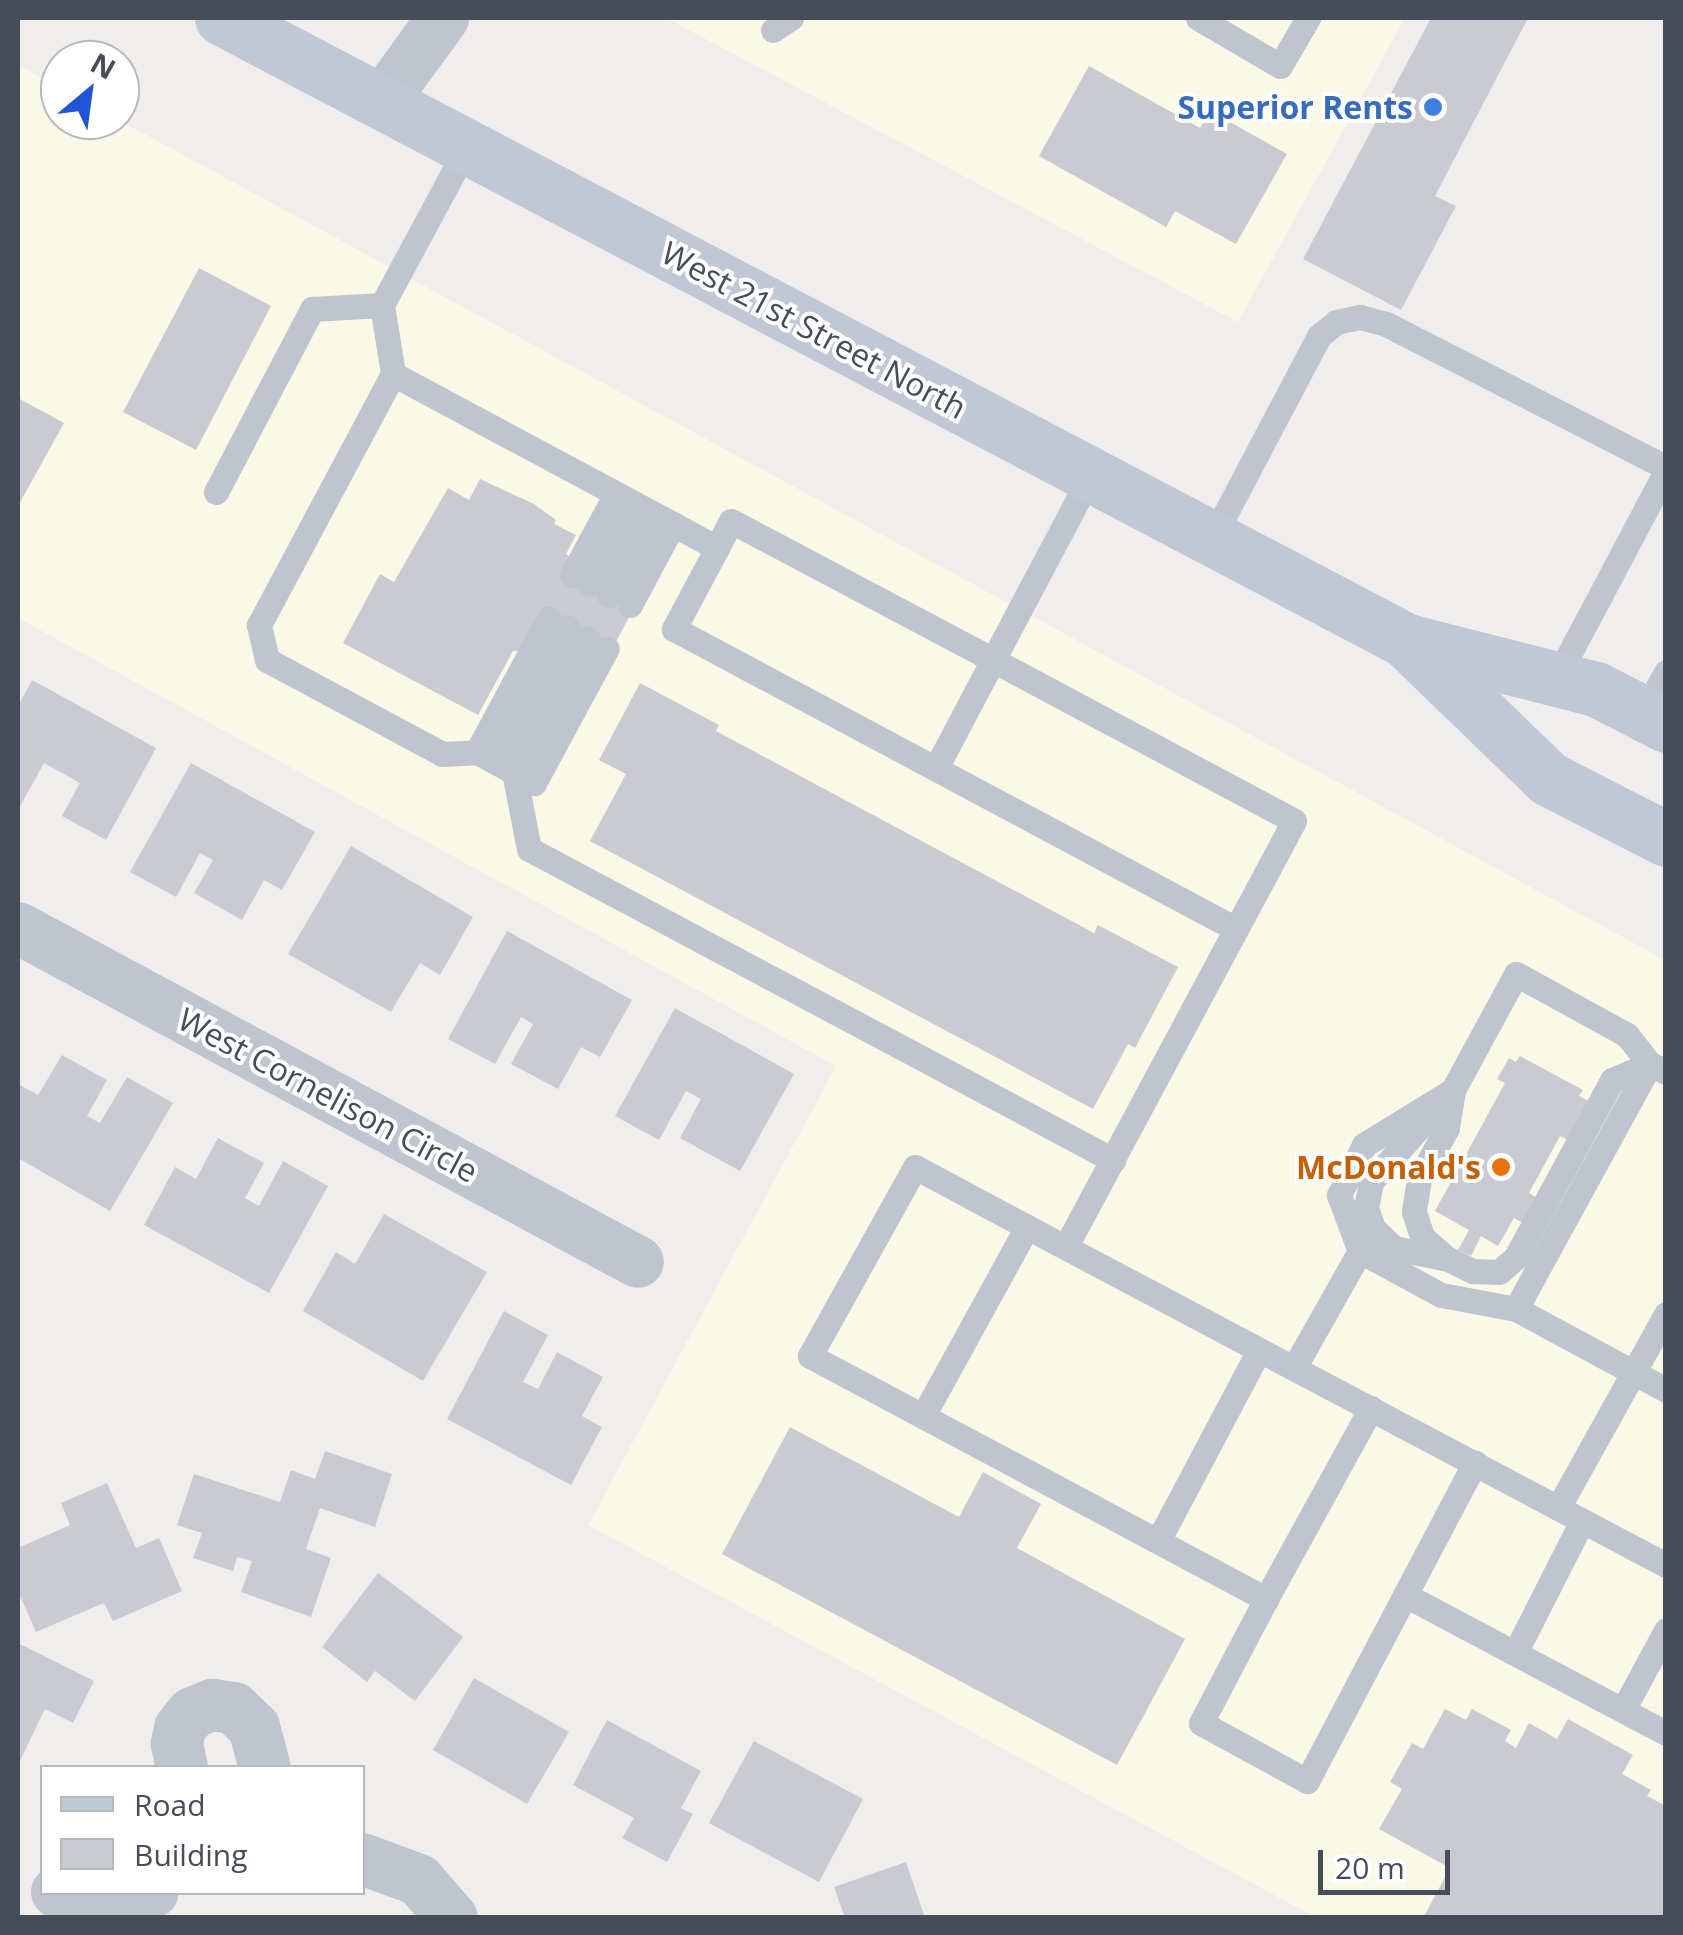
<!DOCTYPE html>
<style>
body{margin:0}
#map{position:relative;width:1683px;height:1935px;overflow:hidden;background:#f0eded;font-family:"Open Sans",sans-serif}
div>[style]{position:absolute}
.commercial>*{inset:0;background:#faf8e6}
.building>*{inset:0;background:#cacbd2}
.lane>*{height:25px;margin:-12.5px;padding:0 12.5px;transform-origin:12.5px;border-radius:12.5px;background:#bec5cf}
.street>*{height:52px;margin:-26px;padding:0 26px;transform-origin:26px;border-radius:26px;background:#bec5cf}
.secondary>*{height:55px;margin:-27.5px;padding:0 27.5px;transform-origin:27.5px;border-radius:27.5px;background:#c0c7d5}
.dots>*{width:28px;height:28px;translate:-50% -50%;box-sizing:border-box;border:5px solid #fff;border-radius:50%}
span{translate:-50% -50%;white-space:nowrap;text-align:center;line-height:1.15;-webkit-text-stroke:8px #fff;paint-order:stroke}
.shop-label{font-size:32px;color:#366cbe;font-weight:700}
.right{translate:-100% -50%;text-align:right}
.street-label{font-size:32px;color:#464d59}
.food-label{font-size:32px;color:#c56008;font-weight:700}
.frame{position:absolute;inset:0;border:20px solid #464d59;pointer-events:none}
.legend{position:absolute;left:40px;top:1765px;width:325px;height:130px;box-sizing:border-box;background:#fff;border:2px solid #b5b8bd;margin:0;padding:12px 18px;list-style:none;font-size:30px;color:#464d59}
.legend li{display:flex;align-items:center;gap:20px;height:50px}
.legend b{width:50px;border:2px solid #b5b8bd}
.north{position:absolute;left:40px;top:40px;width:100px;height:100px;box-sizing:border-box;background:#fff;border:2px solid #b5b8bd;border-radius:50%;rotate:29deg;font-size:28px;font-weight:700;line-height:40px;text-align:center;color:#464d59}
.north::after{content:'';display:block;margin:auto;width:35px;height:45px;background:#2155d5;clip-path:polygon(50% 0,100% 100%,50% 72%,0 100%)}
.scale{position:absolute;left:1318px;top:1850px;width:132px;height:45px;box-sizing:border-box;border:5px solid #464d59;border-top:0;padding-left:12px;font-size:30px;line-height:35px;white-space:nowrap;color:#464d59;-webkit-text-stroke:8px #fff;paint-order:stroke}
</style>
<div id="map">
<div class="commercial">
<div style="clip-path:polygon(666px 18px,1405px 18px,1238px 322px)"></div>
<div style="clip-path:polygon(18px 65px,60px 88px,60px 120px,119px 120px,1665px 960px,1665px 1917px,1315px 1917px,588px 1525px,836px 1066px,18px 618px)"></div>
</div>
<div class="building">
<div style="clip-path:polygon(1431px 18px,1528px 18px,1435px 196px,1456px 206px,1401px 310px,1303px 259px)"></div>
<div style="clip-path:polygon(1089px 66px,1200px 128px,1210px 111px,1287px 154px,1236px 244px,1175px 211px,1166px 227px,1039px 156px)"></div>
<div style="clip-path:polygon(199px 268px,271px 306px,196px 450px,123px 412px)"></div>
<div style="clip-path:polygon(18px 398px,64px 423px,18px 506px)"></div>
<div style="clip-path:polygon(480px 479px,534px 504px,556px 520px,554px 524px,576px 535px,566px 554px,634px 608px,611px 651px,513px 651px,478px 715px,343px 643px,380px 574px,394px 582px,448px 488px,469px 500px)"></div>
<div style="clip-path:polygon(32px 680px,156px 748px,106px 840px,62px 816px,80px 783px,44px 763px,18px 810px,18px 706px)"></div>
<div style="clip-path:polygon(640px 683px,719px 725px,716px 731px,1094px 933px,1098px 925px,1178px 967px,1135px 1048px,1128px 1044px,1093px 1109px,590px 841px,626px 774px,599px 760px)"></div>
<div style="clip-path:polygon(191px 763px,315px 832px,282px 890px,264px 880px,242px 920px,194px 893px,213px 860px,200px 853px,176px 897px,130px 872px)"></div>
<div style="clip-path:polygon(351px 846px,473px 917px,440px 975px,420px 963px,391px 1012px,288px 954px)"></div>
<div style="clip-path:polygon(507px 931px,632px 1000px,600px 1057px,581px 1047px,558px 1089px,511px 1064px,533px 1024px,521px 1017px,495px 1064px,448px 1039px)"></div>
<div style="clip-path:polygon(675px 1008px,794px 1074px,740px 1171px,680px 1138px,701px 1099px,686px 1091px,659px 1140px,615px 1116px)"></div>
<div style="clip-path:polygon(62px 1055px,107px 1080px,87px 1116px,100px 1123px,127px 1077px,173px 1103px,110px 1211px,18px 1158px,18px 1089px,20px 1085px,38px 1095px)"></div>
<div style="clip-path:polygon(1520px 1056px,1583px 1090px,1579px 1096px,1590px 1102px,1568px 1140px,1560px 1136px,1529px 1193px,1537px 1198px,1523px 1223px,1514px 1218px,1498px 1246px,1481px 1236px,1471px 1256px,1458px 1250px,1469px 1230px,1435px 1211px,1505px 1083px,1497px 1079px,1509px 1058px,1516px 1062px)"></div>
<div style="clip-path:polygon(218px 1138px,264px 1163px,245px 1198px,259px 1206px,283px 1161px,328px 1186px,269px 1293px,144px 1225px,175px 1167px,196px 1179px)"></div>
<div style="clip-path:polygon(384px 1214px,487px 1272px,423px 1381px,303px 1311px,336px 1252px,355px 1264px)"></div>
<div style="clip-path:polygon(504px 1311px,548px 1335px,523px 1382px,538px 1389px,557px 1352px,603px 1377px,582px 1416px,602px 1427px,571px 1485px,447px 1419px)"></div>
<div style="clip-path:polygon(790px 1427px,959px 1517px,983px 1472px,1041px 1504px,1017px 1548px,1185px 1639px,1117px 1765px,722px 1554px)"></div>
<div style="clip-path:polygon(325px 1451px,392px 1474px,375px 1527px,320px 1508px,306px 1549px,331px 1558px,311px 1617px,241px 1592px,252px 1561px,237px 1557px,233px 1571px,193px 1558px,202px 1533px,177px 1525px,194px 1474px,280px 1502px,291px 1470px,315px 1479px)"></div>
<div style="clip-path:polygon(107px 1483px,136px 1548px,159px 1538px,182px 1591px,113px 1621px,104px 1603px,36px 1632px,18px 1591px,18px 1548px,70px 1525px,61px 1503px)"></div>
<div style="clip-path:polygon(378px 1573px,463px 1637px,415px 1701px,375px 1671px,367px 1682px,322px 1647px)"></div>
<div style="clip-path:polygon(18px 1643px,94px 1681px,73px 1723px,45px 1709px,18px 1765px)"></div>
<div style="clip-path:polygon(474px 1678px,569px 1732px,527px 1804px,433px 1750px)"></div>
<div style="clip-path:polygon(1445px 1709px,1466px 1720px,1472px 1709px,1511px 1730px,1505px 1741px,1516px 1748px,1529px 1723px,1557px 1739px,1568px 1719px,1633px 1755px,1622px 1774px,1651px 1790px,1647px 1796px,1666px 1806px,1666px 1918px,1423px 1918px,1450px 1868px,1379px 1829px,1402px 1789px,1390px 1782px,1412px 1743px,1423px 1749px)"></div>
<div style="clip-path:polygon(607px 1720px,701px 1771px,681px 1808px,693px 1814px,667px 1862px,622px 1838px,634px 1818px,573px 1785px)"></div>
<div style="clip-path:polygon(754px 1741px,863px 1799px,819px 1882px,709px 1823px)"></div>
<div style="clip-path:polygon(906px 1862px,925px 1918px,845px 1918px,834px 1887px)"></div>
</div>
<div class="lane">
<div style="left:1198px;top:18px;width:95px;rotate:30.3deg"></div>
<div style="left:1280px;top:66px;width:56px;rotate:-59.7deg"></div>
<div style="left:773px;top:30px;width:22px;rotate:-34deg"></div>
<div style="left:467px;top:147px;width:179px;rotate:118.3deg"></div>
<div style="left:382px;top:305px;width:70px;rotate:80.9deg"></div>
<div style="left:393px;top:374px;width:368px;rotate:28.2deg"></div>
<div style="left:717px;top:548px;width:30px;rotate:-63deg"></div>
<div style="left:731px;top:521px;width:297px;rotate:27.9deg"></div>
<div style="left:993px;top:660px;width:209px;rotate:-62.1deg"></div>
<div style="left:393px;top:374px;width:285px;rotate:118.1deg"></div>
<div style="left:259px;top:625px;width:36px;rotate:77deg"></div>
<div style="left:267px;top:660px;width:199px;rotate:28.2deg"></div>
<div style="left:442px;top:754px;width:35px;rotate:-3deg"></div>
<div style="left:477px;top:752px;width:42px;rotate:28.4deg"></div>
<div style="left:514px;top:772px;width:78px;rotate:79deg"></div>
<div style="left:529px;top:849px;width:662px;rotate:28.04deg"></div>
<div style="left:216px;top:492px;width:207px;rotate:-62.3deg"></div>
<div style="left:312px;top:309px;width:70px;rotate:-3.3deg"></div>
<div style="left:1212px;top:539px;width:229px;rotate:-62.2deg"></div>
<div style="left:1319px;top:336px;width:22px;rotate:-39deg"></div>
<div style="left:1336px;top:322px;width:25px;rotate:-12deg"></div>
<div style="left:1360px;top:317px;width:27px;rotate:15deg"></div>
<div style="left:1386px;top:324px;width:314px;rotate:27.1deg"></div>
<div style="left:717px;top:548px;width:92px;rotate:118deg"></div>
<div style="left:674px;top:629px;width:637px;rotate:28.09deg"></div>
<div style="left:572px;top:575px;width:92px;rotate:-61.5deg"></div>
<div style="left:590px;top:584px;width:92px;rotate:-62deg"></div>
<div style="left:609px;top:595px;width:92px;rotate:-61.5deg"></div>
<div style="left:630px;top:605px;width:92px;rotate:-62deg"></div>
<div style="left:587px;top:638px;width:153px;rotate:118.6deg"></div>
<div style="left:514px;top:772px;width:23px;rotate:29deg"></div>
<div style="left:534px;top:783px;width:153px;rotate:-61.6deg"></div>
<div style="left:1556px;top:679px;width:235px;rotate:-62.1deg"></div>
<div style="left:1643px;top:713px;width:47px;rotate:-60.7deg"></div>
<div style="left:477px;top:752px;width:152px;rotate:-61.8deg"></div>
<div style="left:495px;top:761px;width:152px;rotate:-61.8deg"></div>
<div style="left:936px;top:768px;width:122px;rotate:-62.2deg"></div>
<div style="left:993px;top:660px;width:341px;rotate:28.1deg"></div>
<div style="left:1294px;top:821px;width:483px;rotate:118.2deg"></div>
<div style="left:1650px;top:1064px;width:279px;rotate:118.7deg"></div>
<div style="left:1516px;top:1309px;width:76px;rotate:-169.4deg"></div>
<div style="left:1441px;top:1295px;width:92px;rotate:-151.5deg"></div>
<div style="left:1360px;top:1251px;width:60px;rotate:-110.6deg"></div>
<div style="left:1339px;top:1195px;width:56px;rotate:-63.4deg"></div>
<div style="left:1364px;top:1145px;width:105px;rotate:-31.7deg"></div>
<div style="left:1453px;top:1090px;width:132px;rotate:-61.5deg"></div>
<div style="left:1516px;top:974px;width:127px;rotate:28.8deg"></div>
<div style="left:1627px;top:1035px;width:37px;rotate:52deg"></div>
<div style="left:1650px;top:1064px;width:18px;rotate:27deg"></div>
<div style="left:1453px;top:1090px;width:38px;rotate:99deg"></div>
<div style="left:1447px;top:1128px;width:58px;rotate:118.8deg"></div>
<div style="left:1419px;top:1179px;width:33px;rotate:99deg"></div>
<div style="left:1414px;top:1212px;width:26px;rotate:72deg"></div>
<div style="left:1422px;top:1237px;width:32px;rotate:41deg"></div>
<div style="left:1446px;top:1258px;width:30px;rotate:26deg"></div>
<div style="left:1473px;top:1271px;width:26px;rotate:2deg"></div>
<div style="left:1499px;top:1272px;width:23px;rotate:-41deg"></div>
<div style="left:1516px;top:1257px;width:201px;rotate:-61.5deg"></div>
<div style="left:1612px;top:1080px;width:41px;rotate:-22.8deg"></div>
<div style="left:1436px;top:1108px;width:98px;rotate:131.3deg"></div>
<div style="left:1371px;top:1182px;width:25px;rotate:101deg"></div>
<div style="left:1366px;top:1207px;width:22px;rotate:72deg"></div>
<div style="left:1373px;top:1228px;width:29px;rotate:44deg"></div>
<div style="left:1394px;top:1248px;width:50px;rotate:11.5deg"></div>
<div style="left:1027px;top:1227px;width:723px;rotate:27.88deg"></div>
<div style="left:1516px;top:1309px;width:170px;rotate:28.4deg"></div>
<div style="left:1294px;top:1368px;width:134px;rotate:-60.6deg"></div>
<div style="left:923px;top:1416px;width:216px;rotate:-61.2deg"></div>
<div style="left:1027px;top:1227px;width:127px;rotate:-151.8deg"></div>
<div style="left:915px;top:1167px;width:216px;rotate:119.1deg"></div>
<div style="left:810px;top:1356px;width:517px;rotate:28.05deg"></div>
<div style="left:1266px;top:1599px;width:218px;rotate:-61.2deg"></div>
<div style="left:1558px;top:1508px;width:222px;rotate:-60.9deg"></div>
<div style="left:1158px;top:1541px;width:216px;rotate:-62.1deg"></div>
<div style="left:1405px;top:1595px;width:295px;rotate:27.9deg"></div>
<div style="left:1266px;top:1599px;width:140px;rotate:117.7deg"></div>
<div style="left:1201px;top:1723px;width:121px;rotate:28.7deg"></div>
<div style="left:1307px;top:1781px;width:360px;rotate:-62.2deg"></div>
<div style="left:1515px;top:1653px;width:148px;rotate:-63.1deg"></div>
<div style="left:1623px;top:1710px;width:91px;rotate:-61.7deg"></div>
</div>
<div class="street">
<div style="left:382px;top:102px;width:104px;rotate:-54deg"></div>
<div style="left:18px;top:928px;width:704px;rotate:28.31deg"></div>
<div style="left:182px;top:1768px;width:25px;rotate:-102deg"></div>
<div style="left:177px;top:1744px;width:16px;rotate:-79deg"></div>
<div style="left:180px;top:1728px;width:19px;rotate:-51deg"></div>
<div style="left:192px;top:1713px;width:22px;rotate:-22deg"></div>
<div style="left:212px;top:1705px;width:22px;rotate:8deg"></div>
<div style="left:234px;top:1708px;width:28px;rotate:44deg"></div>
<div style="left:254px;top:1727px;width:42px;rotate:75deg"></div>
<div style="left:362px;top:1859px;width:61px;rotate:20.2deg"></div>
<div style="left:419px;top:1880px;width:50px;rotate:49deg"></div>
<div style="left:57px;top:1892px;width:40px;rotate:8.5deg"></div>
<div style="left:97px;top:1898px;width:56px;rotate:-6.1deg"></div>
</div>
<div class="secondary">
<div style="left:222px;top:18px;width:1339px;rotate:27.73deg"></div>
<div style="left:1407px;top:641px;width:195px;rotate:14.3deg"></div>
<div style="left:1596px;top:689px;width:79px;rotate:27.2deg"></div>
<div style="left:1409px;top:644px;width:194px;rotate:44deg"></div>
<div style="left:1549px;top:779px;width:131px;rotate:27.1deg"></div>
</div>
<div class="dots">
<div style="left:1433px;top:107px;background:#3f7fe0"></div>
<div style="left:1501px;top:1167px;background:#e8710a"></div>
</div>
<div class="shop-label">
<span class="right" style="left:1413px;top:107px">Superior Rents</span>
</div>
<div class="street-label">
<span style="left:814px;top:330px;rotate:28deg">West 21st Street North</span>
<span style="left:328px;top:1095px;rotate:28deg">West Cornelison Circle</span>
</div>
<div class="food-label">
<span class="right" style="left:1481px;top:1167px">McDonald's</span>
</div>
<div class="frame"></div>
<ul class="legend">
<li><b style="height:12px;background:#c0c7d5"></b>Road</li>
<li><b style="height:28px;background:#cacbd2"></b>Building</li>
</ul>
<div class="north">N</div>
<div class="scale">20 m</div>
</div>
